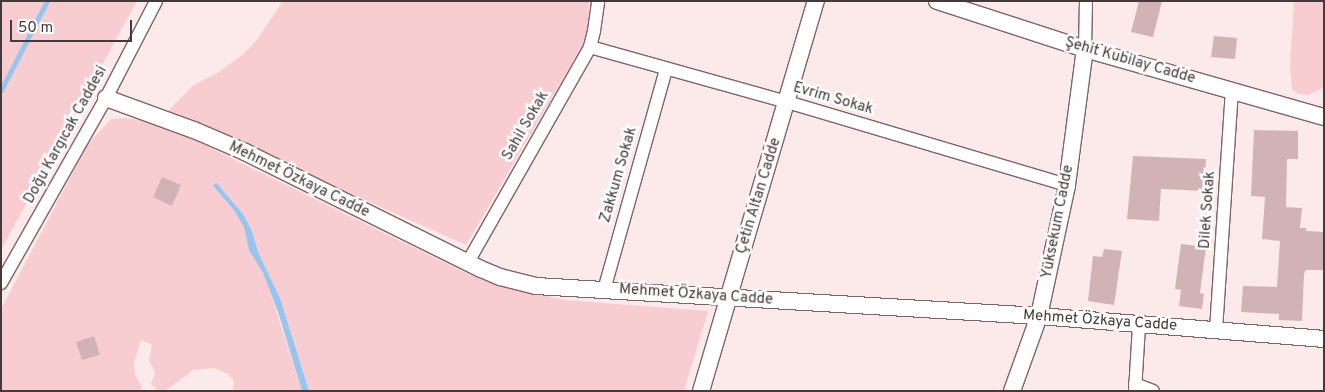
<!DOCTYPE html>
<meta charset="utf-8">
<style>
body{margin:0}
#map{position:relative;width:1325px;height:392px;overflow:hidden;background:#fce9ea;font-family:Overpass,sans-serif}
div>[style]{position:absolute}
.green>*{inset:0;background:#f8cdd1}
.water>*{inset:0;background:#98c5ee}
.stream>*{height:5px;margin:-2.5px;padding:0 2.5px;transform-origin:2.5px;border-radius:2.5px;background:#98c5ee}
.building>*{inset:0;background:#d1b3b6}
.roads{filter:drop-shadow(1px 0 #7f6467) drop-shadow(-1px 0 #7f6467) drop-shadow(0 1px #7f6467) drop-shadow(0 -1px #7f6467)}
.minor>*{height:12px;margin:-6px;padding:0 6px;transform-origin:6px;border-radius:6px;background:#fff}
.tertiary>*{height:16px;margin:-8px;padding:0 8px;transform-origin:8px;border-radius:8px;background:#fff}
span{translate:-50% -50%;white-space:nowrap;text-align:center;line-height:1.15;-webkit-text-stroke:5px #fff;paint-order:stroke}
.street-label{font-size:15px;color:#45393a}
.frame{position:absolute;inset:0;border:2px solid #45393a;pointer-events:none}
.scale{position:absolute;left:10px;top:20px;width:122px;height:22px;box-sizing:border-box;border:2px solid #45393a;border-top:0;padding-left:6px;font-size:15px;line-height:18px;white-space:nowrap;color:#45393a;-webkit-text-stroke:4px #fff;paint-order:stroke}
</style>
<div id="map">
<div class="green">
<div style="clip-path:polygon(1px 1px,137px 1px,1px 250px)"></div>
<div style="clip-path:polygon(283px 1px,589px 1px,588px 29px,582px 46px,466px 245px,167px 112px,194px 85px,219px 72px,241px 56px,256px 41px)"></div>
<div style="clip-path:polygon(1294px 1px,1324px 1px,1324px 87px,1309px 95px,1299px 94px,1292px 90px,1290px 65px)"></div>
<div style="clip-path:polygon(125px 118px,158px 123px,176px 131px,464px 272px,496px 285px,565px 300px,708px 311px,684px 391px,309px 391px,280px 298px,258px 252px,252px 231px,243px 214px,216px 182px,213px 186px,233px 209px,244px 227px,268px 286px,302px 391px,233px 391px,234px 381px,228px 374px,214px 368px,193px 370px,171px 387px,164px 391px,157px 390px,151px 384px,155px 373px,149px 360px,152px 345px,141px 340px,134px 362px,135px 375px,142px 387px,138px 391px,1px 391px,1px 309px,88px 144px,111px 119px)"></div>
</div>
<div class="water">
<div style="clip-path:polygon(216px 182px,243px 214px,252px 231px,258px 252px,280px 298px,309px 391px,302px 391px,279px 315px,263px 273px,249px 250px,244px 227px,233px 209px,213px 186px)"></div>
</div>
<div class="stream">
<div style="left:1px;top:90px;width:100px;rotate:-62.7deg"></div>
</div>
<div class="building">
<div style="clip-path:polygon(1139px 1px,1162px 1px,1153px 37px,1131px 32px)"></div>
<div style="clip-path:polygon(1214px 36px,1237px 38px,1235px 59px,1211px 57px)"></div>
<div style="clip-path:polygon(1254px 130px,1298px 131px,1298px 159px,1287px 159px,1286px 207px,1302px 208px,1300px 228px,1306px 228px,1306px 231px,1324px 232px,1324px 270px,1306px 270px,1304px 274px,1302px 321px,1279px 320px,1279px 314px,1241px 312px,1243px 286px,1277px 287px,1280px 241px,1262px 239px,1265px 197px,1251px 196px)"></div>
<div style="clip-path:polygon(1133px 156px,1206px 159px,1204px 191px,1161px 189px,1159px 221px,1127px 219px)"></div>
<div style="clip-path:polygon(162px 177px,181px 185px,172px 206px,153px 197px)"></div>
<div style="clip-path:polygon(1181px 244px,1206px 247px,1200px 293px,1204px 294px,1202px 309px,1179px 306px,1181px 290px,1175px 289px)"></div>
<div style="clip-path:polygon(1104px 249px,1122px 251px,1114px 305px,1088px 301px,1093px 256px,1102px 257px)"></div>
<div style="clip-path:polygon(94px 336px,100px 355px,82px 360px,76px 342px)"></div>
</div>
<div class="roads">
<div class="minor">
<div style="left:590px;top:47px;width:205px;rotate:15.6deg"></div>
<div style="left:787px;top:102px;width:292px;rotate:16.5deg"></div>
<div style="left:1085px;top:49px;width:48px;rotate:-88.8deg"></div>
<div style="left:468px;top:262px;width:247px;rotate:-60.4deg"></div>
<div style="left:590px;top:47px;width:16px;rotate:-76deg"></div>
<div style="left:594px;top:31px;width:30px;rotate:-82deg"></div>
<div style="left:1px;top:283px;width:213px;rotate:-60.4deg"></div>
<div style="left:106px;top:98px;width:109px;rotate:-62.7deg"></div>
<div style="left:604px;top:290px;width:230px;rotate:-74.3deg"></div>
<div style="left:1216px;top:330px;width:240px;rotate:-86.2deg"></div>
<div style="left:1135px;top:384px;width:19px;rotate:21deg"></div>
<div style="left:1135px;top:391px;width:65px;rotate:-86.5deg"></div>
</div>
<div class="tertiary">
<div style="left:937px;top:1px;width:156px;rotate:18deg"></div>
<div style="left:1085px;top:49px;width:248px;rotate:15.9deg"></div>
<div style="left:106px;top:98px;width:94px;rotate:20deg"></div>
<div style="left:194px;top:130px;width:56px;rotate:23.3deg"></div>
<div style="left:245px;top:152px;width:263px;rotate:26.4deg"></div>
<div style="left:481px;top:269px;width:21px;rotate:23deg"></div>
<div style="left:500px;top:277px;width:37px;rotate:14deg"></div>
<div style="left:536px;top:286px;width:504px;rotate:3.41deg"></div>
<div style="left:1039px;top:316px;width:286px;rotate:4.6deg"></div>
<div style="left:701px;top:391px;width:407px;rotate:-73.6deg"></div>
<div style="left:1012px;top:391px;width:80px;rotate:-70.2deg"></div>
<div style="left:1039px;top:316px;width:134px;rotate:-77.9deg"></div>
<div style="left:1067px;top:185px;width:137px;rotate:-82.5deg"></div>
</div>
</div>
<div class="street-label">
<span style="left:1130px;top:61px;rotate:16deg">Şehit Kubilay Cadde</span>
<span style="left:833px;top:99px;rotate:16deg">Evrim Sokak</span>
<span style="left:526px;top:126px;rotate:-60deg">Sahil Sokak</span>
<span style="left:66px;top:135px;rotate:-61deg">Doğu Kargıcak Caddesi</span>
<span style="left:619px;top:175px;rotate:-74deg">Zakkum Sokak</span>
<span style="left:299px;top:180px;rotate:26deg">Mehmet Özkaya Cadde</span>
<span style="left:759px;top:196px;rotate:-73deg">Çetin Altan Cadde</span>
<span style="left:1208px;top:210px;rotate:-86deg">Dilek Sokak</span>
<span style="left:1058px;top:222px;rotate:-79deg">Yüksekum Cadde</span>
<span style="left:696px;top:295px;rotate:4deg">Mehmet Özkaya Cadde</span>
<span style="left:1100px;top:321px;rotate:4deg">Mehmet Özkaya Cadde</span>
</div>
<div class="frame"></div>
<div class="scale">50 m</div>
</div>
